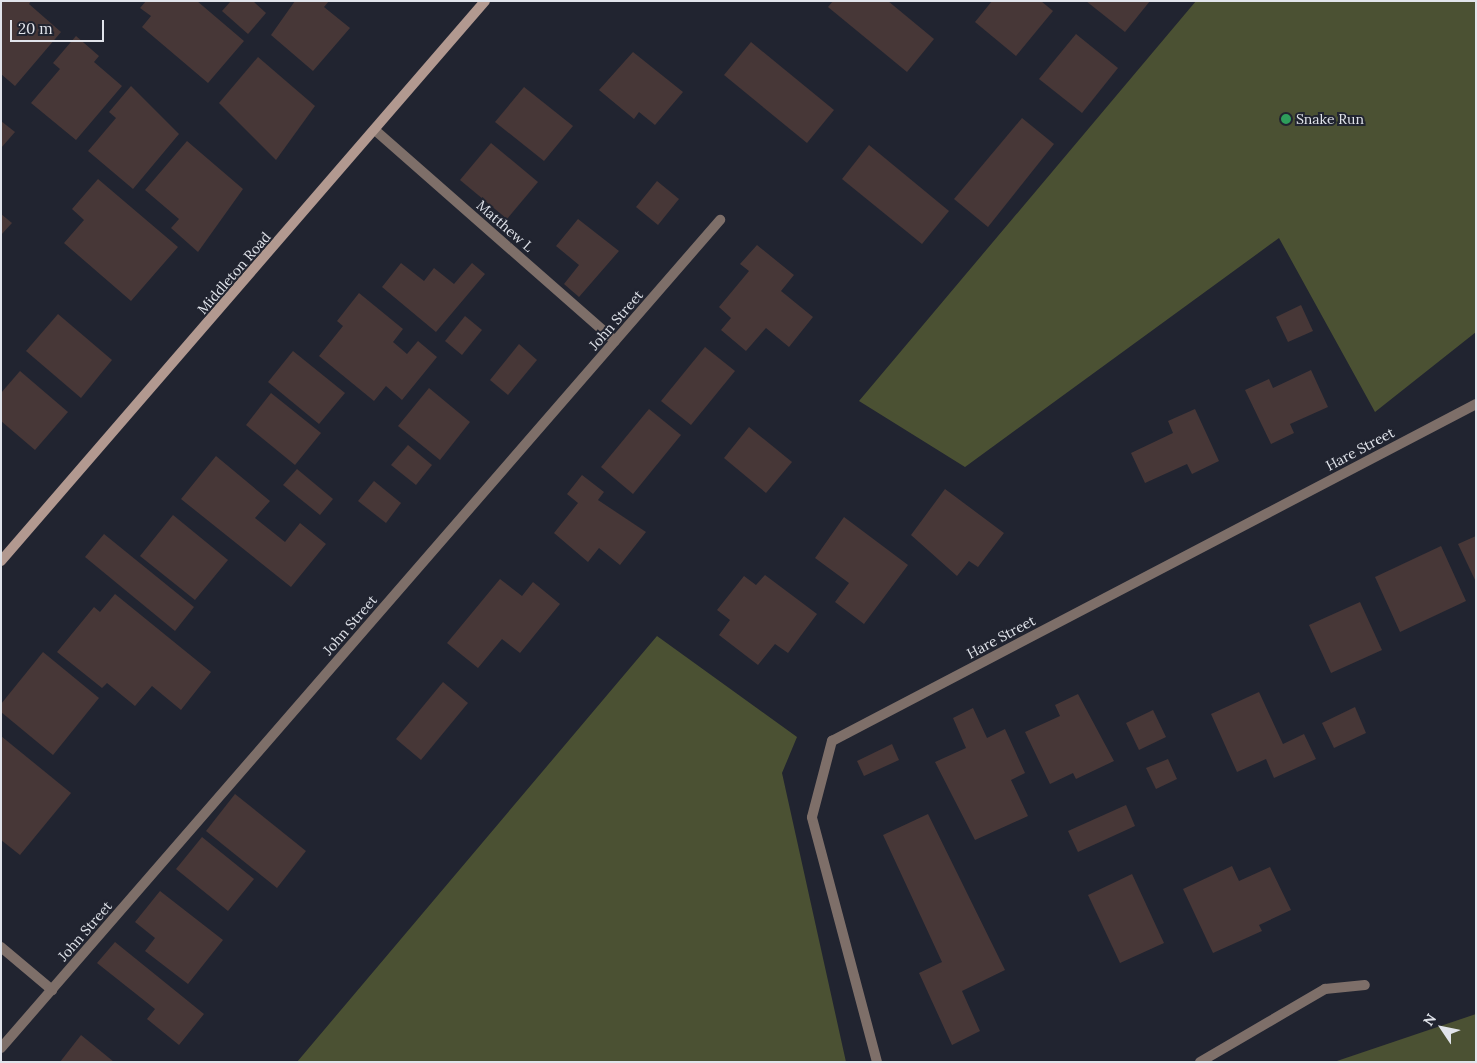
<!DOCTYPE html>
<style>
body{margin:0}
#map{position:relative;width:1477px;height:1063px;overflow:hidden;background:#212430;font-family:Lora,serif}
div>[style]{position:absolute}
.green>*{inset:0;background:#4b5133}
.building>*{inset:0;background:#473737}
.service>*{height:10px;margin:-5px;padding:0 5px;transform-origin:5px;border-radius:5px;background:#7e6f69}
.minor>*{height:10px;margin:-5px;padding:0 5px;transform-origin:5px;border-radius:5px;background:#7e6f69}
.secondary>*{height:10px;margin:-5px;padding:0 5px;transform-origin:5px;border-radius:5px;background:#b29990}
.dots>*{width:14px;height:14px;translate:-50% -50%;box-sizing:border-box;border:2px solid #212430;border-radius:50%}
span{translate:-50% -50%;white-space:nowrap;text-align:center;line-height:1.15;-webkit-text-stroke:4px #212430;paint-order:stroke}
.poi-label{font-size:14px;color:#e1e4eb}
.left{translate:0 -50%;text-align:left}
.street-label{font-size:14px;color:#e1e4eb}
.frame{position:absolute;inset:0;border:2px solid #e1e4eb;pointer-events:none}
.north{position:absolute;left:1417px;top:1003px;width:50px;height:50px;-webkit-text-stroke:4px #212430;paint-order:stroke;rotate:304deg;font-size:14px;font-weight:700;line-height:20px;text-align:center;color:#e1e4eb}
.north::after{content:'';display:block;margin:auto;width:18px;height:22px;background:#e1e4eb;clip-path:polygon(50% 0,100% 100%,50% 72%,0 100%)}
.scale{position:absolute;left:10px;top:20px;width:94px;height:22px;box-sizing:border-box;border:2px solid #e1e4eb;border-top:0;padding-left:6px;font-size:15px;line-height:18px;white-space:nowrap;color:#e1e4eb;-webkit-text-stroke:4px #212430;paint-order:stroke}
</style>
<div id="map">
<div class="green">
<div style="clip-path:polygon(1196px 1px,1476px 1px,1476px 332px,1375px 412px,1279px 238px,965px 467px,859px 401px)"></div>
<div style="clip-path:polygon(657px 636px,797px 737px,782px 773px,846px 1062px,297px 1062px)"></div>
<div style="clip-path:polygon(1476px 1014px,1476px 1062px,1334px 1062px)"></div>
</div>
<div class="building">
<div style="clip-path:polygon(1px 1px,31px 1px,29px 4px,61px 32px,15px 86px,1px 74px)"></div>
<div style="clip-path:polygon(146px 1px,197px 1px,244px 41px,208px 83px,142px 27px,151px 16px,140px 8px)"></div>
<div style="clip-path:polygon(231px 1px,253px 1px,266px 13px,248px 34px,222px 11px)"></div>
<div style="clip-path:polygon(295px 1px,329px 1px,324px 7px,350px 28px,313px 71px,271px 35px)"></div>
<div style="clip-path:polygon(833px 1px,888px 1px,934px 39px,907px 72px,828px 7px)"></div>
<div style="clip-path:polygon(992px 1px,1041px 1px,1053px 11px,1016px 56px,975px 22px)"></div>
<div style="clip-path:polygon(1086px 1px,1150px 1px,1125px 32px)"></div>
<div style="clip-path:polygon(1076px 34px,1118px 68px,1082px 113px,1039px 79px)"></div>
<div style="clip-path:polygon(76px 36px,99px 56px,94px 62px,122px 86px,76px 140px,31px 103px,60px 69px,53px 63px)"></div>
<div style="clip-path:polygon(751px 42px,834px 110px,807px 143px,724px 75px)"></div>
<div style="clip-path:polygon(633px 52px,683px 92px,655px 125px,639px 112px,634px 119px,599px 90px)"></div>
<div style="clip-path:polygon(258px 57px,315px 106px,276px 160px,219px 103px)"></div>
<div style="clip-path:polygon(131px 86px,179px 134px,133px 189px,88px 151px,116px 118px,109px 112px)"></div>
<div style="clip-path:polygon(524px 87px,573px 126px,544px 161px,495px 122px)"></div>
<div style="clip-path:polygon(1022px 118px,1054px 144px,988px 227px,954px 199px)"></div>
<div style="clip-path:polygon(1px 121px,15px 132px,1px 148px)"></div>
<div style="clip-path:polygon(187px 141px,243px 189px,198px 252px,171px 228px,179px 219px,145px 190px)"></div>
<div style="clip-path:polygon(491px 143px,538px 182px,507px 219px,460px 180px)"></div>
<div style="clip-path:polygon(869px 145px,949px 211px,922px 244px,842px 179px)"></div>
<div style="clip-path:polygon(98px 179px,178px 247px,131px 301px,64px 243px,84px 220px,72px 209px)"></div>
<div style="clip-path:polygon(657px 181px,679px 199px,658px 225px,636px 207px)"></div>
<div style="clip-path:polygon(1px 214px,12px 223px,1px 235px)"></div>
<div style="clip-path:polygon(578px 219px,619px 251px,579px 297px,564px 284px,579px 265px,556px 246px)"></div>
<div style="clip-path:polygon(757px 245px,794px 275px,781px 291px,813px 317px,789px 347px,766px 328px,746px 351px,721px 330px,731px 318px,719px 307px,749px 271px,740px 264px)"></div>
<div style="clip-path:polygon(401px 263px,424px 281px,434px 268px,454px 284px,472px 263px,485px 274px,436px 332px,382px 287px)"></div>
<div style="clip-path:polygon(359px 293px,403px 329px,393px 342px,407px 354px,418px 341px,437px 357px,402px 400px,386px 386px,374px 401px,319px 356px,343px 326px,337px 321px)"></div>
<div style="clip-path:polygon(1301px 305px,1313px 331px,1288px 342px,1276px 317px)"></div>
<div style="clip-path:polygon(58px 314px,112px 360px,81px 398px,26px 351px)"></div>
<div style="clip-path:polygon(465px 316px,482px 330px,462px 355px,445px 341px)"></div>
<div style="clip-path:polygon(519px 344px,537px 360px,508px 395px,490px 380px)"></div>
<div style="clip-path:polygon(705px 347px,735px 371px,691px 425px,661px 401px)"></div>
<div style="clip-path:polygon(293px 351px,345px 393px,319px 424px,268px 382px)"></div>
<div style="clip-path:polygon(1311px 370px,1328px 407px,1290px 424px,1294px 433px,1271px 444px,1245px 390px,1269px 379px,1273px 388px)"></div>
<div style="clip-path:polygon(20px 371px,68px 412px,35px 450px,1px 421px,1px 393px)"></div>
<div style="clip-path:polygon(429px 388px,470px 422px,440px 460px,398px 426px)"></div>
<div style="clip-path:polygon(271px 393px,321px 433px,295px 465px,246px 425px)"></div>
<div style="clip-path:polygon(649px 409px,681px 435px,633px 494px,601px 467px)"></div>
<div style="clip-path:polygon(1195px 409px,1219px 461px,1192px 474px,1187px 464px,1145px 483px,1131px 453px,1173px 433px,1168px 421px)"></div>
<div style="clip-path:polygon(749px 427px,792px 462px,766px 493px,724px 458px)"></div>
<div style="clip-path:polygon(408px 445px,432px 465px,416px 485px,391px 465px)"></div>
<div style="clip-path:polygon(216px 456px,270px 501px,255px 518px,285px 542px,300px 523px,326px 544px,291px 587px,181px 499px)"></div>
<div style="clip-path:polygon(297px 469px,333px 499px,320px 515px,283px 485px)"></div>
<div style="clip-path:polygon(582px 475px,604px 492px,598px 500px,646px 532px,620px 565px,599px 548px,588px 562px,554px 533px,578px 503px,567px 494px)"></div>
<div style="clip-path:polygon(374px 481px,401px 503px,386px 523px,358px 501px)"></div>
<div style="clip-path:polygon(945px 489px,1004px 533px,978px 567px,969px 561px,957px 576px,911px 535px)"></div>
<div style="clip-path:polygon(173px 515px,228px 560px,195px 600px,140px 556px)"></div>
<div style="clip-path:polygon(844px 517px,908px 565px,864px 624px,835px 602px,849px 583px,815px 558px)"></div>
<div style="clip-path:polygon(104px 534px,194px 607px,175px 631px,85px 557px)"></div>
<div style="clip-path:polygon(1476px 536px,1476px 582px,1458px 544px)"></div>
<div style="clip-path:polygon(1441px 546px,1466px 601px,1400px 632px,1375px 577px)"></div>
<div style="clip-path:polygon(765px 575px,817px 614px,788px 653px,775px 644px,758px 665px,719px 635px,730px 620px,717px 610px,744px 576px,756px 585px)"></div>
<div style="clip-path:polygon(500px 579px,522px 596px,533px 582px,560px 604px,520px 653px,502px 639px,478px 668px,447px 643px)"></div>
<div style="clip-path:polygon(115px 594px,211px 672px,181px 710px,152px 686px,135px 706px,107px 683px,102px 688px,57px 652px,94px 607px,100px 612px)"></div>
<div style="clip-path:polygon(1360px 602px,1382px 650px,1331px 673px,1309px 625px)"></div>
<div style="clip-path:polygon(43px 652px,99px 698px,53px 755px,1px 712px,1px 704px)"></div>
<div style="clip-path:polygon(443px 682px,468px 703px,421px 760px,396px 739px)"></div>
<div style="clip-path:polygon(1259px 692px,1283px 744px,1304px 734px,1316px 759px,1274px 778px,1266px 759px,1237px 772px,1211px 714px)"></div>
<div style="clip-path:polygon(1078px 694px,1114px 761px,1076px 779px,1073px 773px,1050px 784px,1025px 732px,1060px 716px,1055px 705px)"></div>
<div style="clip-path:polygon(1355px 707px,1366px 733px,1334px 748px,1322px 723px)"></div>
<div style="clip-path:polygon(973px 708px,987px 738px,1005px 729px,1025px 773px,1011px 780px,1028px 816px,975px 840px,935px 762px,966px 748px,953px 718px)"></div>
<div style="clip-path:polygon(1153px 710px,1166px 737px,1139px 750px,1126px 723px)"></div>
<div style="clip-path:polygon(1px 736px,71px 793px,20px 855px,1px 840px)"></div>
<div style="clip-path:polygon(892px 744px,899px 760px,864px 776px,857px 761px)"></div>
<div style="clip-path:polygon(1168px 759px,1177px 779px,1156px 789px,1146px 768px)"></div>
<div style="clip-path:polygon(235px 794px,306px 851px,277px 888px,206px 831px)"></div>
<div style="clip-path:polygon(1126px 805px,1135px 826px,1078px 852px,1068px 831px)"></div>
<div style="clip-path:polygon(928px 814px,1005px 970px,962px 991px,980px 1031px,952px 1045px,919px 973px,942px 962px,883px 835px)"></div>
<div style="clip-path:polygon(202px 837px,254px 879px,228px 911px,176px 869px)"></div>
<div style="clip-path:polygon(1232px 866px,1239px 881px,1270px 867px,1291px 910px,1259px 925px,1262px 931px,1213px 953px,1183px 889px)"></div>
<div style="clip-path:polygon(1132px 874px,1164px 943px,1120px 963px,1088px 895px)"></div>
<div style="clip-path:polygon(160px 891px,223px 940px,188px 984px,145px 951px,155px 938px,135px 922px)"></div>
<div style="clip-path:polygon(115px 942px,204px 1014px,179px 1045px,147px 1019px,155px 1009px,97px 963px)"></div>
<div style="clip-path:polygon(81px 1035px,114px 1062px,60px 1062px)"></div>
</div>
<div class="service">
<div style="left:1200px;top:1062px;width:145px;rotate:-30.3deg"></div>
<div style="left:1325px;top:989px;width:40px;rotate:-5.7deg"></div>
</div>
<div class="minor">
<div style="left:376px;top:131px;width:318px;rotate:41.3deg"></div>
<div style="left:1px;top:947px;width:67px;rotate:40.1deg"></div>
<div style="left:1px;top:1048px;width:1097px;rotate:-49.03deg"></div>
<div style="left:877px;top:1062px;width:253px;rotate:-104.9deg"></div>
<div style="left:812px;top:817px;width:79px;rotate:-75.3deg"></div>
<div style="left:832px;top:741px;width:727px;rotate:-27.62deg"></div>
</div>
<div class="secondary">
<div style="left:1px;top:561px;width:740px;rotate:-49.16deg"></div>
</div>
<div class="dots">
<div style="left:1286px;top:119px;background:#2e9e5b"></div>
</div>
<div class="poi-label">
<span class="left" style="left:1296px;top:119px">Snake Run</span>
</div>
<div class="street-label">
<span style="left:505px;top:226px;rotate:41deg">Matthew L</span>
<span style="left:234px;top:273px;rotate:-49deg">Middleton Road</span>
<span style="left:616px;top:320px;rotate:-49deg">John Street</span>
<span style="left:1360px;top:449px;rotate:-28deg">Hare Street</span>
<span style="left:350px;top:625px;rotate:-49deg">John Street</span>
<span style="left:1001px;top:637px;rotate:-28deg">Hare Street</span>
<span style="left:85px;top:931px;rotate:-49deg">John Street</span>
</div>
<div class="frame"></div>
<div class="north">N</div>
<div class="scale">20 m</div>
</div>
